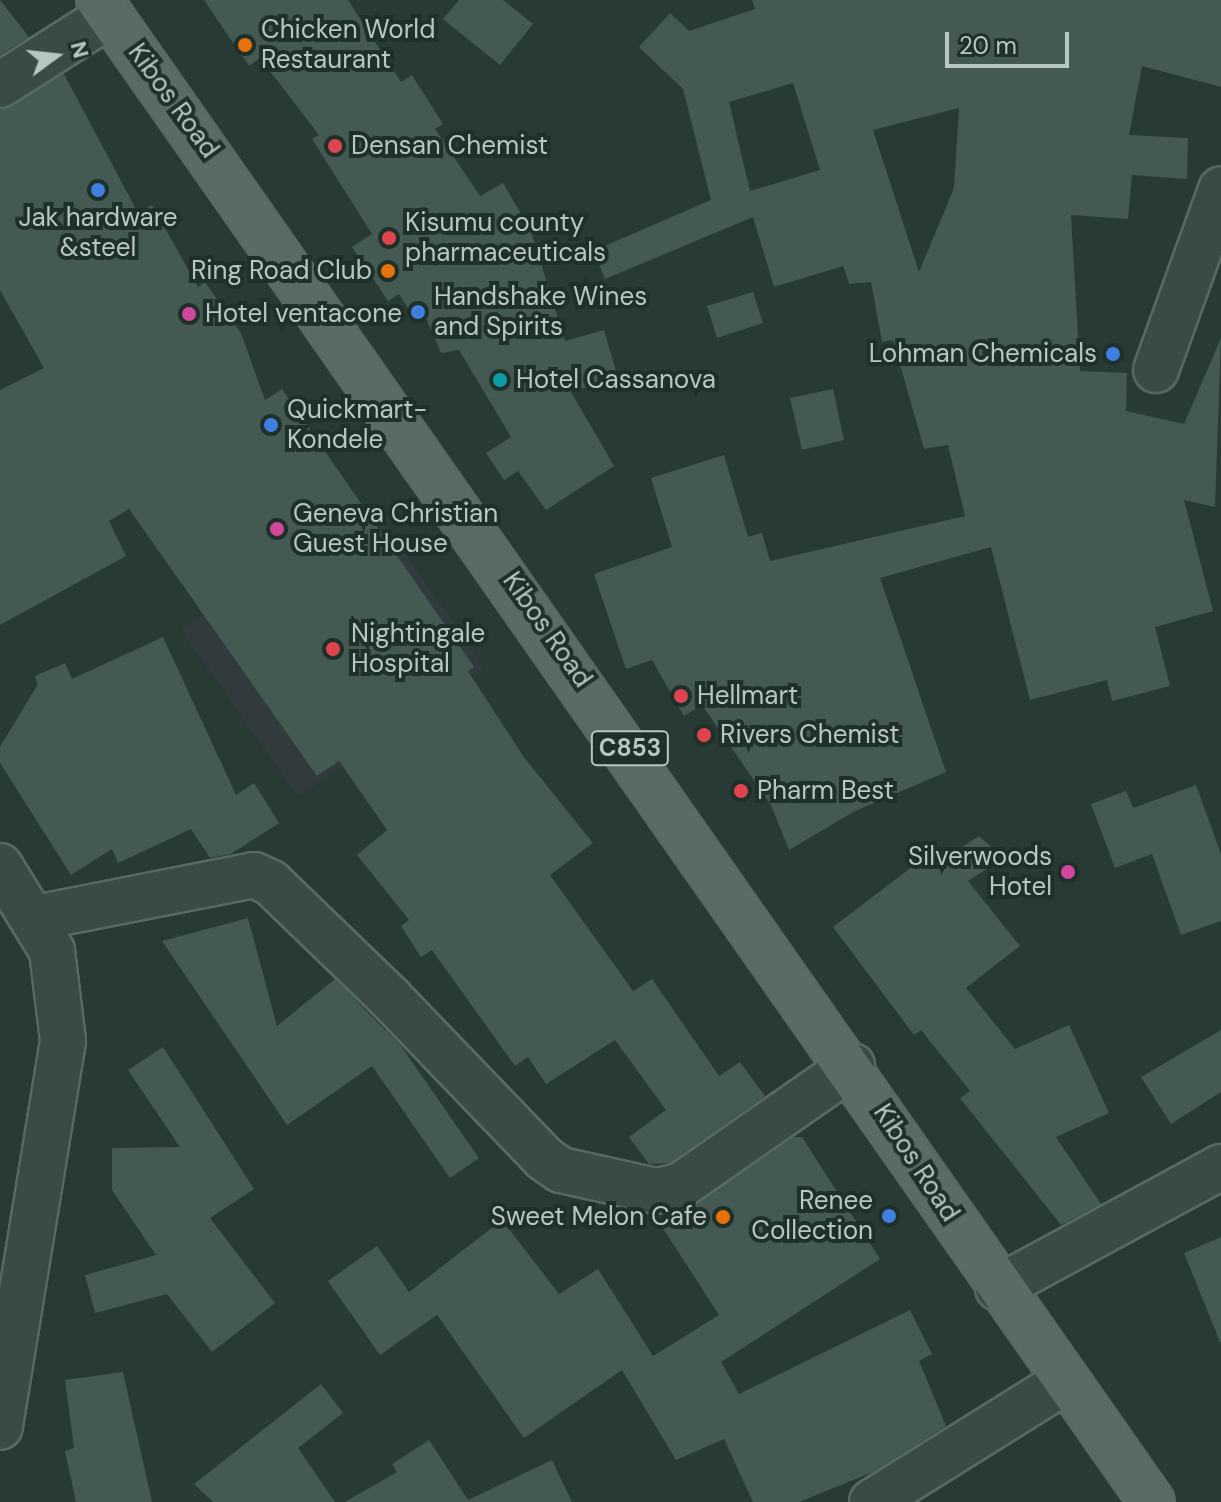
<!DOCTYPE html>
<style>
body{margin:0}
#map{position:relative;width:1221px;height:1502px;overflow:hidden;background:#273a33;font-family:"DM Sans",sans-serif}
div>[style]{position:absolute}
.medical>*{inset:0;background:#313b3d}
.building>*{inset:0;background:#435952}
.roads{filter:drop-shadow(2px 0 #586963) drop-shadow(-2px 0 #586963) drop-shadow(0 2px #586963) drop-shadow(0 -2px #586963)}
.minor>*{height:44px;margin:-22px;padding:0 22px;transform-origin:22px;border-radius:22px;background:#3a4b45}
.primary>*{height:44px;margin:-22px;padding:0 22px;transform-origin:22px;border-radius:22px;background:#596b64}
.dots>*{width:22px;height:22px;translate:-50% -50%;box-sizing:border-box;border:4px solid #1f302a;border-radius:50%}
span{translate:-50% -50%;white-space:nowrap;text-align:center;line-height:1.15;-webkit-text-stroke:8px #1f302a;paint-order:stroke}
.shield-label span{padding:2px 6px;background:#1f302a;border:2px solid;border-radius:6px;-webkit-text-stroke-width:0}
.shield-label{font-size:24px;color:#b6c6c1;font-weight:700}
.poi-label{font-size:26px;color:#b6c6c1}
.left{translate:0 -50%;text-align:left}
.right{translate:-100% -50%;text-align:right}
.street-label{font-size:26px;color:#b6c6c1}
.north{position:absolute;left:16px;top:16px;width:80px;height:80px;-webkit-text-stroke:6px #1f302a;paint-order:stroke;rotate:75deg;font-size:22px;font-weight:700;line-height:32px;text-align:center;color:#b6c6c1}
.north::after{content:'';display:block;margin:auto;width:28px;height:36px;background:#b6c6c1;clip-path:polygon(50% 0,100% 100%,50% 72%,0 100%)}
.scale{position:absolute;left:945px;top:32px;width:124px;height:36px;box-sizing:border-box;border:4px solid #b6c6c1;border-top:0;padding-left:10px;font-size:24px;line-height:28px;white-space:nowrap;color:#b6c6c1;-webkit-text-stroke:6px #1f302a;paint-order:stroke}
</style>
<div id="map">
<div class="medical">
<div style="clip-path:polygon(371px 504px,484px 667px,298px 797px,181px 630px)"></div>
</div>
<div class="building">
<div style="clip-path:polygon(0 0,29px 37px,0 55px)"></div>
<div style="clip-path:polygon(204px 0,348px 0,401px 82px,412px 75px,443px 124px,435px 129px,480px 196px,503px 183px,531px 231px,565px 341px,604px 330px,618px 378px,571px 392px,614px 466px,546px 510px,518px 471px,504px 480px,486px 453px,511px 437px,459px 350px,441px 353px,426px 318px,417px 323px,399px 294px,388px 301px,352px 247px,372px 234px,312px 139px,319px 135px,260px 58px,249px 66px)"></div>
<div style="clip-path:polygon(459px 0,503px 0,533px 24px,500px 65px,443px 19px)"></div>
<div style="clip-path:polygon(evenodd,752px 0,1221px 0,1221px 87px,1142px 66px,1129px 135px,1188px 138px,1187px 179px,1132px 175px,1128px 219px,1071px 215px,1080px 371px,1127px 373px,1126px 411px,1184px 424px,1221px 338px,1215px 507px,1184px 500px,1213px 611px,1155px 627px,1170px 686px,1112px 701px,1107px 680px,1030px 700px,991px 547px,880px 578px,946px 772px,855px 811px,789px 850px,771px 805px,702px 705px,684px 716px,652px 660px,626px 669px,594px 574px,672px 547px,651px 478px,724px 455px,748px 537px,762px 533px,770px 561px,965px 516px,948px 445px,924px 449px,893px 340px,882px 342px,871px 282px,849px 284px,843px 266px,774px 287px,753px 217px,605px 279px,593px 251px,711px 200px,683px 89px,639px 47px,670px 13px,689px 31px,755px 9px,752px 0,793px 83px,820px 170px,750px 191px,729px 102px,793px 83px,752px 0,959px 108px,954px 188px,919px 272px,873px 130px,959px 108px)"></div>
<div style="clip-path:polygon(64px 74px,138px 213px,152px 205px,198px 287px,205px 282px,241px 333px,265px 400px,282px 389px,474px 667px,468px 671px,523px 756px,593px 843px,550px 875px,633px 991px,652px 979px,719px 1076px,740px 1062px,765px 1096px,670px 1163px,649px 1164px,629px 1137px,666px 1110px,615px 1040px,546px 1084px,528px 1057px,515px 1066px,432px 950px,421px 957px,401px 926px,409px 920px,357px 855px,387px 830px,339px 761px,317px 776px,129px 509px,109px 521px,126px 556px,0 625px,0 390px,44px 368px,0 290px,0 110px)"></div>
<div style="clip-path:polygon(753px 292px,763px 323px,717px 338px,707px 306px)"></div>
<div style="clip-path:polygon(833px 389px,844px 440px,802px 450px,790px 398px)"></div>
<div style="clip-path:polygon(163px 637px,236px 795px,254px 783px,279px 823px,231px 854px,210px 858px,191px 829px,118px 863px,112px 849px,71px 875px,0 763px,0 747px,38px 684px,35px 676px,65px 663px,72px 679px)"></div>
<div style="clip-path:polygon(1196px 785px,1221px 854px,1221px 921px,1181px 935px,1152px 854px,1115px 868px,1091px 804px,1126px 791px,1133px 808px)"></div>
<div style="clip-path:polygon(979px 836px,1004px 858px,968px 881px,1020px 946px,966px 988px,1015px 1049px,1069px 1025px,1109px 1113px,1056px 1137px,1101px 1204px,1061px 1225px,960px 1098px,970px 1091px,921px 1030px,914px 1035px,833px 927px,925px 857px,931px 867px)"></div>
<div style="clip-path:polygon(248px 918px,277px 1026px,335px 979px,401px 1046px,479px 1158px,450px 1178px,372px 1066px,287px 1125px,162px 941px)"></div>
<div style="clip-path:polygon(1221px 1030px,1221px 1092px,1171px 1124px,1141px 1077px)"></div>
<div style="clip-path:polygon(163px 1047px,254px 1189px,210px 1218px,275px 1303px,212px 1352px,167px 1294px,95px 1313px,85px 1275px,156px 1255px,112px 1190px,112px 1148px,180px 1147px,128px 1070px)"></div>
<div style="clip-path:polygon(794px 1137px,802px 1137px,880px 1259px,721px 1362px,739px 1394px,910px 1310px,932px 1354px,919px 1361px,946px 1426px,873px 1472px,799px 1502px,753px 1502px,724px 1439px,676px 1460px,622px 1370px,524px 1438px,437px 1315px,380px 1355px,328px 1281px,377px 1246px,409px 1292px,502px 1220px,559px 1294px,598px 1269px,653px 1356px,719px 1315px,662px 1227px)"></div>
<div style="clip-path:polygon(1221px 1237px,1221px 1342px,1220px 1342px,1184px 1253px)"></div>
<div style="clip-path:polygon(123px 1372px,152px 1502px,76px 1502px,65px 1451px,74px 1448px,65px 1380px)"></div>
<div style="clip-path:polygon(321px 1384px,343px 1413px,298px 1448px,335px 1502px,213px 1502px,194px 1484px)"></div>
<div style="clip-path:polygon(429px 1440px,468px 1500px,552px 1460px,572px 1502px,345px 1502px,397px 1472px,392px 1464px)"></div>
</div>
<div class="roads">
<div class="minor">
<div style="left:0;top:85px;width:130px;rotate:-32.5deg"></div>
<div style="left:1156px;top:370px;width:192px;rotate:-70.2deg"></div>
<div style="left:0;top:866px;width:100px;rotate:58.5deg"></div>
<div style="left:52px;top:951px;width:91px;rotate:83deg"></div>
<div style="left:63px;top:1041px;width:391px;rotate:99.3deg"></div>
<div style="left:35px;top:918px;width:223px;rotate:-11.1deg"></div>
<div style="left:254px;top:875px;width:19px;rotate:25deg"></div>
<div style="left:271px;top:883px;width:165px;rotate:44deg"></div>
<div style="left:390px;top:998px;width:223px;rotate:46.1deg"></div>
<div style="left:545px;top:1159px;width:19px;rotate:35deg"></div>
<div style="left:561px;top:1170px;width:97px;rotate:12.5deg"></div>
<div style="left:656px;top:1191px;width:25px;rotate:-12deg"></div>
<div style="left:680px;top:1186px;width:210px;rotate:-34.9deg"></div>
<div style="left:998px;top:1288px;width:254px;rotate:-28.5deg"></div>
<div style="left:872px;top:1502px;width:226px;rotate:-32deg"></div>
</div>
<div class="primary">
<div style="left:99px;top:0;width:1834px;rotate:54.97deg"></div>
</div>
</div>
<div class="dots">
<div style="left:245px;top:45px;background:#e8710a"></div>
<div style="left:335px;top:146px;background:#e0444e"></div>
<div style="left:98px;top:190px;background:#3f7fe0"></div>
<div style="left:389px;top:238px;background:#e0444e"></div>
<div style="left:388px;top:271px;background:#e8710a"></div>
<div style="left:418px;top:312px;background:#3f7fe0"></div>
<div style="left:189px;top:314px;background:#d1479c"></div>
<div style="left:1113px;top:354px;background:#3f7fe0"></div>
<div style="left:500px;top:380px;background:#0f9aa8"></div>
<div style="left:271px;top:425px;background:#3f7fe0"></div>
<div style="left:277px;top:529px;background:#d1479c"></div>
<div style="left:333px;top:649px;background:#e0444e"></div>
<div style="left:681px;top:696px;background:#e0444e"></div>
<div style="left:704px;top:735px;background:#e0444e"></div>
<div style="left:741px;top:791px;background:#e0444e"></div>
<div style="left:1068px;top:872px;background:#d1479c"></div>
<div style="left:889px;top:1216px;background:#3f7fe0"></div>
<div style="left:723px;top:1217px;background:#e8710a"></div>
</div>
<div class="shield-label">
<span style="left:630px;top:748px">C853</span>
</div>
<div class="poi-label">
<span class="left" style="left:261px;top:45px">Chicken World<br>Restaurant</span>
<span class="left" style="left:351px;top:146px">Densan Chemist</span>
<span style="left:98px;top:233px">Jak hardware<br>&amp;steel</span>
<span class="left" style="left:405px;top:238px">Kisumu county<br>pharmaceuticals</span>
<span class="right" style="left:372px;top:271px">Ring Road Club</span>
<span class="left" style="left:434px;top:312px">Handshake Wines<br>and Spirits</span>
<span class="left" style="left:205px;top:314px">Hotel ventacone</span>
<span class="right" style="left:1097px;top:354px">Lohman Chemicals</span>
<span class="left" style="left:516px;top:380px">Hotel Cassanova</span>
<span class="left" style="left:287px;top:425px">Quickmart-<br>Kondele</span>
<span class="left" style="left:293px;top:529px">Geneva Christian<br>Guest House</span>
<span class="left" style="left:351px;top:649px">Nightingale<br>Hospital</span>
<span class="left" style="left:697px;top:696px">Hellmart</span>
<span class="left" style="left:720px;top:735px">Rivers Chemist</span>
<span class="left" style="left:757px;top:791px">Pharm Best</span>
<span class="right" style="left:1052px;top:872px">Silverwoods<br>Hotel</span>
<span class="right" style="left:873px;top:1216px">Renee<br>Collection</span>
<span class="right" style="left:707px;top:1217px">Sweet Melon Cafe</span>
</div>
<div class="street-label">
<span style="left:173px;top:101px;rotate:54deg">Kibos Road</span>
<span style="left:547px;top:630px;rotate:55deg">Kibos Road</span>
<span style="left:916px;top:1163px;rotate:57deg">Kibos Road</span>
</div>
<div class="north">N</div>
<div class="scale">20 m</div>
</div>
